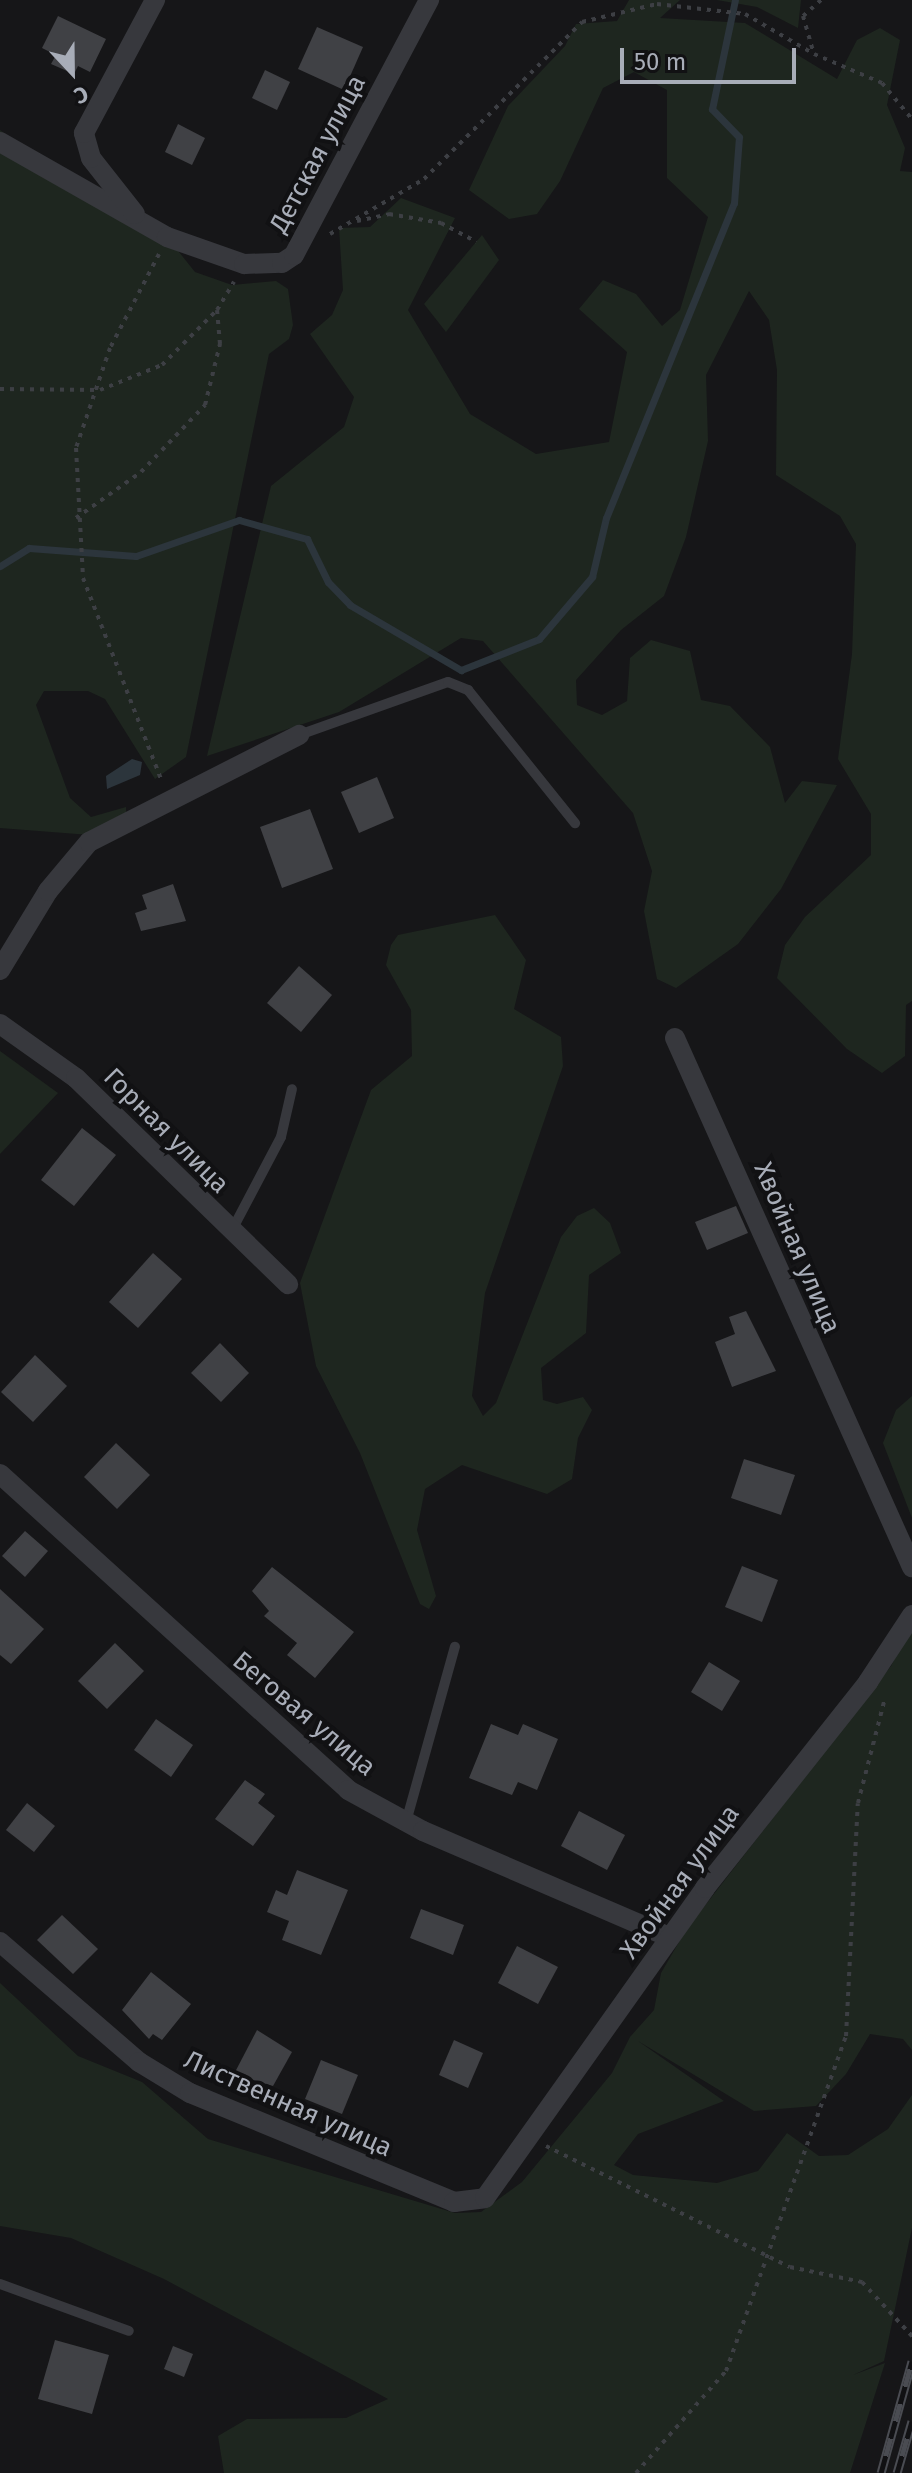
<!DOCTYPE html>
<meta charset="utf-8">
<style>
body{margin:0}
#map{position:relative;width:912px;height:2473px;overflow:hidden;background:#161618;font-family:"Fira Sans",sans-serif}
div>[style]{position:absolute}
.green>*{inset:0;background:#1e261f}
.water>*{inset:0;background:#2c353c}
.stream>*{height:7px;margin:-3.5px;padding:0 3.5px;transform-origin:3.5px;border-radius:3.5px;background:#2c353c}
.building>*{inset:0;background:#404145}
.path>*{height:4px;margin-top:-2px;transform-origin:0;background:repeating-linear-gradient(90deg,#3d3f44 0 4px,transparent 0 10px)}
.lane>*{height:10px;margin:-5px;padding:0 5px;transform-origin:5px;border-radius:5px;background:#37383d}
.street>*{height:20px;margin:-10px;padding:0 10px;transform-origin:10px;border-radius:10px;background:#37383d}
.rail>*{height:9px;margin-top:-4.5px;transform-origin:0;background:repeating-linear-gradient(90deg,#111113 0 18px,#4a4c52 0 36px);box-sizing:border-box;border-block:2px solid #4a4c52}
span{translate:-50% -50%;white-space:nowrap;text-align:center;line-height:1.15;-webkit-text-stroke:8px #111113;paint-order:stroke}
.street-label{font-size:26px;color:#a8adb8}
.north{position:absolute;left:32px;top:32px;width:80px;height:80px;-webkit-text-stroke:6px #111113;paint-order:stroke;rotate:158deg;font-size:22px;font-weight:700;line-height:32px;text-align:center;color:#a8adb8}
.north::after{content:'';display:block;margin:auto;width:28px;height:36px;background:#a8adb8;clip-path:polygon(50% 0,100% 100%,50% 72%,0 100%)}
.scale{position:absolute;left:620px;top:48px;width:176px;height:36px;box-sizing:border-box;border:4px solid #a8adb8;border-top:0;padding-left:10px;font-size:24px;line-height:28px;white-space:nowrap;color:#a8adb8;-webkit-text-stroke:6px #111113;paint-order:stroke}
</style>
<div id="map">
<div class="green">
<div style="clip-path:polygon(629px 0,680px 0,660px 18px,745px 23px,837px 79px,857px 40px,880px 28px,900px 40px,887px 105px,905px 148px,900px 171px,912px 172px,912px 1001px,906px 1005px,905px 1056px,882px 1073px,847px 1049px,777px 978px,785px 945px,805px 917px,871px 855px,871px 814px,838px 759px,852px 654px,856px 544px,840px 516px,776px 475px,777px 370px,769px 320px,749px 291px,706px 375px,708px 441px,686px 537px,664px 596px,621px 630px,576px 680px,577px 705px,602px 715px,627px 701px,630px 658px,651px 640px,690px 651px,701px 700px,730px 706px,770px 747px,785px 803px,802px 781px,837px 785px,781px 889px,738px 944px,676px 988px,657px 979px,644px 911px,652px 871px,633px 813px,483px 641px,461px 638px,339px 712px,207px 756px,271px 486px,344px 427px,354px 397px,310px 334px,332px 315px,343px 290px,339px 228px,370px 227px,401px 198px,455px 218px,408px 310px,470px 414px,536px 454px,609px 442px,627px 352px,579px 309px,603px 280px,636px 294px,662px 326px,680px 310px,708px 217px,667px 178px,667px 90px,634px 72px,603px 88px,560px 181px,537px 214px,509px 219px,469px 190px,508px 106px,565px 46px,576px 24px,617px 21px)"></div>
<div style="clip-path:polygon(717px 0,801px 0,798px 28px,757px 7px)"></div>
<div style="clip-path:polygon(0 130px,125px 224px,167px 237px,195px 272px,232px 285px,276px 281px,288px 289px,293px 325px,289px 339px,269px 354px,186px 757px,155px 779px,105px 699px,88px 691px,44px 691px,36px 705px,70px 798px,91px 817px,126px 807px,126px 815px,90px 835px,0 828px)"></div>
<div style="clip-path:polygon(482px 235px,499px 260px,446px 332px,424px 304px)"></div>
<div style="clip-path:polygon(495px 915px,526px 960px,514px 1009px,561px 1037px,563px 1066px,485px 1293px,472px 1396px,483px 1416px,496px 1403px,561px 1237px,577px 1216px,594px 1208px,610px 1223px,621px 1253px,589px 1275px,586px 1333px,541px 1368px,543px 1400px,557px 1404px,583px 1397px,592px 1410px,578px 1438px,572px 1479px,547px 1494px,462px 1465px,425px 1489px,417px 1530px,436px 1596px,429px 1609px,420px 1604px,360px 1453px,316px 1366px,300px 1283px,371px 1090px,412px 1056px,411px 1010px,386px 965px,391px 945px,398px 935px)"></div>
<div style="clip-path:polygon(0 1051px,58px 1093px,0 1154px)"></div>
<div style="clip-path:polygon(912px 1396px,912px 1518px,883px 1443px,896px 1410px)"></div>
<div style="clip-path:polygon(912px 1625px,912px 2050px,903px 2039px,870px 2034px,846px 2074px,816px 2106px,754px 2111px,638px 2041px,724px 2101px,638px 2134px,614px 2165px,633px 2175px,717px 2183px,758px 2171px,787px 2133px,819px 2156px,848px 2155px,888px 2129px,912px 2095px,912px 2228px,884px 2361px,853px 2375px,885px 2363px,850px 2473px,224px 2473px,218px 2436px,247px 2419px,346px 2418px,388px 2399px,164px 2279px,71px 2238px,0 2226px,0 1983px,78px 2056px,142px 2082px,208px 2139px,455px 2213px,481px 2212px,522px 2182px,612px 2073px,630px 2037px,654px 2010px,661px 1973px,686px 1930px,891px 1666px)"></div>
</div>
<div class="water">
<div style="clip-path:polygon(132px 759px,142px 762px,140px 775px,107px 789px,106px 776px)"></div>
</div>
<div class="stream">
<div style="left:0;top:566px;width:34px;rotate:-32deg"></div>
<div style="left:29px;top:548px;width:107px;rotate:4.3deg"></div>
<div style="left:136px;top:556px;width:109px;rotate:-19.3deg"></div>
<div style="left:239px;top:520px;width:71px;rotate:15.6deg"></div>
<div style="left:307px;top:539px;width:48px;rotate:64deg"></div>
<div style="left:328px;top:582px;width:32px;rotate:46deg"></div>
<div style="left:350px;top:605px;width:129px;rotate:30.4deg"></div>
<div style="left:461px;top:670px;width:84px;rotate:-21.7deg"></div>
<div style="left:539px;top:639px;width:82px;rotate:-49.5deg"></div>
<div style="left:592px;top:577px;width:61px;rotate:-76.7deg"></div>
<div style="left:606px;top:518px;width:340px;rotate:-67.9deg"></div>
<div style="left:734px;top:203px;width:66px;rotate:-85.7deg"></div>
<div style="left:739px;top:137px;width:39px;rotate:-134deg"></div>
<div style="left:712px;top:109px;width:111px;rotate:-78.1deg"></div>
</div>
<div class="building">
<div style="clip-path:polygon(58px 16px,106px 39px,90px 72px,78px 66px,74px 74px,51px 64px,56px 55px,42px 48px)"></div>
<div style="clip-path:polygon(317px 27px,363px 47px,344px 90px,298px 69px)"></div>
<div style="clip-path:polygon(265px 70px,290px 82px,277px 110px,252px 98px)"></div>
<div style="clip-path:polygon(178px 124px,205px 138px,192px 165px,165px 152px)"></div>
<div style="clip-path:polygon(377px 777px,394px 818px,359px 833px,341px 792px)"></div>
<div style="clip-path:polygon(310px 809px,333px 869px,282px 888px,260px 827px)"></div>
<div style="clip-path:polygon(173px 884px,186px 921px,141px 931px,135px 913px,147px 909px,142px 895px)"></div>
<div style="clip-path:polygon(299px 966px,332px 995px,301px 1032px,267px 1003px)"></div>
<div style="clip-path:polygon(82px 1128px,116px 1155px,74px 1206px,41px 1180px)"></div>
<div style="clip-path:polygon(736px 1206px,748px 1233px,707px 1250px,695px 1222px)"></div>
<div style="clip-path:polygon(153px 1253px,182px 1279px,138px 1328px,109px 1302px)"></div>
<div style="clip-path:polygon(746px 1311px,776px 1371px,732px 1387px,715px 1342px,735px 1334px,729px 1317px)"></div>
<div style="clip-path:polygon(220px 1343px,249px 1373px,221px 1402px,191px 1373px)"></div>
<div style="clip-path:polygon(35px 1355px,67px 1386px,33px 1422px,1px 1392px)"></div>
<div style="clip-path:polygon(116px 1443px,150px 1475px,117px 1509px,84px 1477px)"></div>
<div style="clip-path:polygon(744px 1459px,795px 1475px,781px 1515px,731px 1498px)"></div>
<div style="clip-path:polygon(25px 1531px,48px 1551px,25px 1577px,2px 1556px)"></div>
<div style="clip-path:polygon(742px 1566px,778px 1580px,762px 1622px,725px 1607px)"></div>
<div style="clip-path:polygon(272px 1567px,354px 1632px,315px 1678px,287px 1655px,297px 1643px,264px 1616px,269px 1611px,252px 1591px)"></div>
<div style="clip-path:polygon(0 1589px,44px 1629px,11px 1664px,0 1655px)"></div>
<div style="clip-path:polygon(115px 1643px,144px 1671px,107px 1709px,78px 1681px)"></div>
<div style="clip-path:polygon(709px 1662px,740px 1681px,722px 1711px,691px 1692px)"></div>
<div style="clip-path:polygon(156px 1719px,193px 1745px,171px 1777px,134px 1750px)"></div>
<div style="clip-path:polygon(491px 1724px,518px 1735px,523px 1724px,558px 1739px,537px 1790px,518px 1782px,512px 1795px,469px 1778px)"></div>
<div style="clip-path:polygon(245px 1780px,265px 1794px,258px 1803px,275px 1816px,253px 1846px,215px 1819px)"></div>
<div style="clip-path:polygon(27px 1803px,55px 1826px,34px 1852px,6px 1830px)"></div>
<div style="clip-path:polygon(579px 1811px,625px 1835px,607px 1870px,561px 1846px)"></div>
<div style="clip-path:polygon(297px 1870px,348px 1890px,321px 1955px,282px 1940px,289px 1921px,267px 1912px,276px 1890px,287px 1895px)"></div>
<div style="clip-path:polygon(421px 1909px,464px 1925px,453px 1955px,410px 1938px)"></div>
<div style="clip-path:polygon(62px 1915px,98px 1949px,73px 1974px,37px 1940px)"></div>
<div style="clip-path:polygon(517px 1946px,558px 1967px,538px 2004px,498px 1983px)"></div>
<div style="clip-path:polygon(151px 1972px,191px 2004px,162px 2040px,153px 2034px,149px 2039px,122px 2010px)"></div>
<div style="clip-path:polygon(257px 2030px,292px 2052px,273px 2086px,234px 2074px)"></div>
<div style="clip-path:polygon(454px 2040px,483px 2053px,468px 2088px,439px 2075px)"></div>
<div style="clip-path:polygon(321px 2060px,358px 2075px,342px 2114px,305px 2099px)"></div>
<div style="clip-path:polygon(55px 2340px,109px 2355px,92px 2414px,38px 2399px)"></div>
<div style="clip-path:polygon(173px 2346px,193px 2354px,184px 2377px,164px 2369px)"></div>
</div>
<div class="path">
<div style="left:821px;top:0;width:24px;rotate:138deg"></div>
<div style="left:803px;top:16px;width:40px;rotate:74deg"></div>
<div style="left:814px;top:54px;width:74px;rotate:23.1deg"></div>
<div style="left:882px;top:83px;width:47px;rotate:50.2deg"></div>
<div style="left:357px;top:221px;width:33px;rotate:-12deg"></div>
<div style="left:389px;top:214px;width:53px;rotate:9.8deg"></div>
<div style="left:441px;top:223px;width:40px;rotate:28deg"></div>
<div style="left:330px;top:234px;width:109px;rotate:-30.3deg"></div>
<div style="left:424px;top:179px;width:223px;rotate:-44.8deg"></div>
<div style="left:582px;top:22px;width:77px;rotate:-13.5deg"></div>
<div style="left:657px;top:4px;width:89px;rotate:6.5deg"></div>
<div style="left:745px;top:14px;width:80px;rotate:30.1deg"></div>
<div style="left:159px;top:254px;width:106px;rotate:117.5deg"></div>
<div style="left:110px;top:348px;width:106px;rotate:108.8deg"></div>
<div style="left:76px;top:448px;width:130px;rotate:86.9deg"></div>
<div style="left:83px;top:578px;width:219px;rotate:68.8deg"></div>
<div style="left:0;top:389px;width:100px;rotate:0.6deg"></div>
<div style="left:100px;top:390px;width:67px;rotate:-22deg"></div>
<div style="left:162px;top:365px;width:78px;rotate:-45deg"></div>
<div style="left:217px;top:310px;width:33px;rotate:-59deg"></div>
<div style="left:76px;top:518px;width:80px;rotate:-35.3deg"></div>
<div style="left:141px;top:472px;width:93px;rotate:-46.3deg"></div>
<div style="left:205px;top:405px;width:63px;rotate:-76.2deg"></div>
<div style="left:220px;top:344px;width:34px;rotate:-95deg"></div>
<div style="left:546px;top:2146px;width:272px;rotate:26.4deg"></div>
<div style="left:790px;top:2267px;width:74px;rotate:11.8deg"></div>
<div style="left:862px;top:2282px;width:74px;rotate:47.2deg"></div>
<div style="left:636px;top:2473px;width:136px;rotate:-48.6deg"></div>
<div style="left:726px;top:2371px;width:356px;rotate:-70.3deg"></div>
<div style="left:846px;top:2036px;width:233px;rotate:-87.1deg"></div>
<div style="left:858px;top:1803px;width:108px;rotate:-75.6deg"></div>
</div>
<div class="lane">
<div style="left:299px;top:735px;width:158px;rotate:-19.6deg"></div>
<div style="left:448px;top:682px;width:22px;rotate:22deg"></div>
<div style="left:468px;top:690px;width:171px;rotate:51.2deg"></div>
<div style="left:232px;top:1230px;width:105px;rotate:-62.2deg"></div>
<div style="left:281px;top:1137px;width:49px;rotate:-77.1deg"></div>
<div style="left:406px;top:1822px;width:182px;rotate:-74.4deg"></div>
<div style="left:0;top:2284px;width:137px;rotate:20deg"></div>
</div>
<div class="street">
<div style="left:0;top:142px;width:192px;rotate:29.6deg"></div>
<div style="left:167px;top:237px;width:82px;rotate:19.3deg"></div>
<div style="left:244px;top:264px;width:38px;rotate:-2deg"></div>
<div style="left:282px;top:263px;width:14px;rotate:-34deg"></div>
<div style="left:294px;top:255px;width:289px;rotate:-62.1deg"></div>
<div style="left:135px;top:214px;width:71px;rotate:-128.2deg"></div>
<div style="left:91px;top:158px;width:26px;rotate:-106deg"></div>
<div style="left:84px;top:133px;width:151px;rotate:-61.9deg"></div>
<div style="left:0;top:970px;width:92px;rotate:-58.7deg"></div>
<div style="left:48px;top:891px;width:64px;rotate:-50.1deg"></div>
<div style="left:89px;top:842px;width:236px;rotate:-27deg"></div>
<div style="left:0;top:1024px;width:93px;rotate:35.4deg"></div>
<div style="left:76px;top:1078px;width:296px;rotate:44.2deg"></div>
<div style="left:675px;top:1038px;width:580px;rotate:65.87deg"></div>
<div style="left:0;top:1474px;width:470px;rotate:42.2deg"></div>
<div style="left:348px;top:1790px;width:85px;rotate:28.7deg"></div>
<div style="left:423px;top:1831px;width:268px;rotate:23.3deg"></div>
<div style="left:0;top:1942px;width:184px;rotate:40.8deg"></div>
<div style="left:139px;top:2062px;width:60px;rotate:31.3deg"></div>
<div style="left:190px;top:2093px;width:286px;rotate:22.4deg"></div>
<div style="left:454px;top:2202px;width:31px;rotate:-7deg"></div>
<div style="left:485px;top:2198px;width:380px;rotate:-54.6deg"></div>
<div style="left:705px;top:1888px;width:263px;rotate:-51.6deg"></div>
<div style="left:868px;top:1682px;width:80px;rotate:-56.7deg"></div>
</div>
<div class="rail">
<div style="left:881px;top:2473px;width:116px;rotate:-74.5deg"></div>
<div style="left:897px;top:2473px;width:54px;rotate:-73.9deg"></div>
</div>
<div class="street-label">
<span style="left:318px;top:154px;rotate:-62deg">Детская улица</span>
<span style="left:166px;top:1131px;rotate:45deg">Горная улица</span>
<span style="left:797px;top:1248px;rotate:67deg">Хвойная улица</span>
<span style="left:304px;top:1714px;rotate:40deg">Беговая улица</span>
<span style="left:680px;top:1882px;rotate:-54deg">Хвойная улица</span>
<span style="left:288px;top:2104px;rotate:24deg">Лиственная улица</span>
</div>
<div class="north">С</div>
<div class="scale">50 m</div>
</div>
